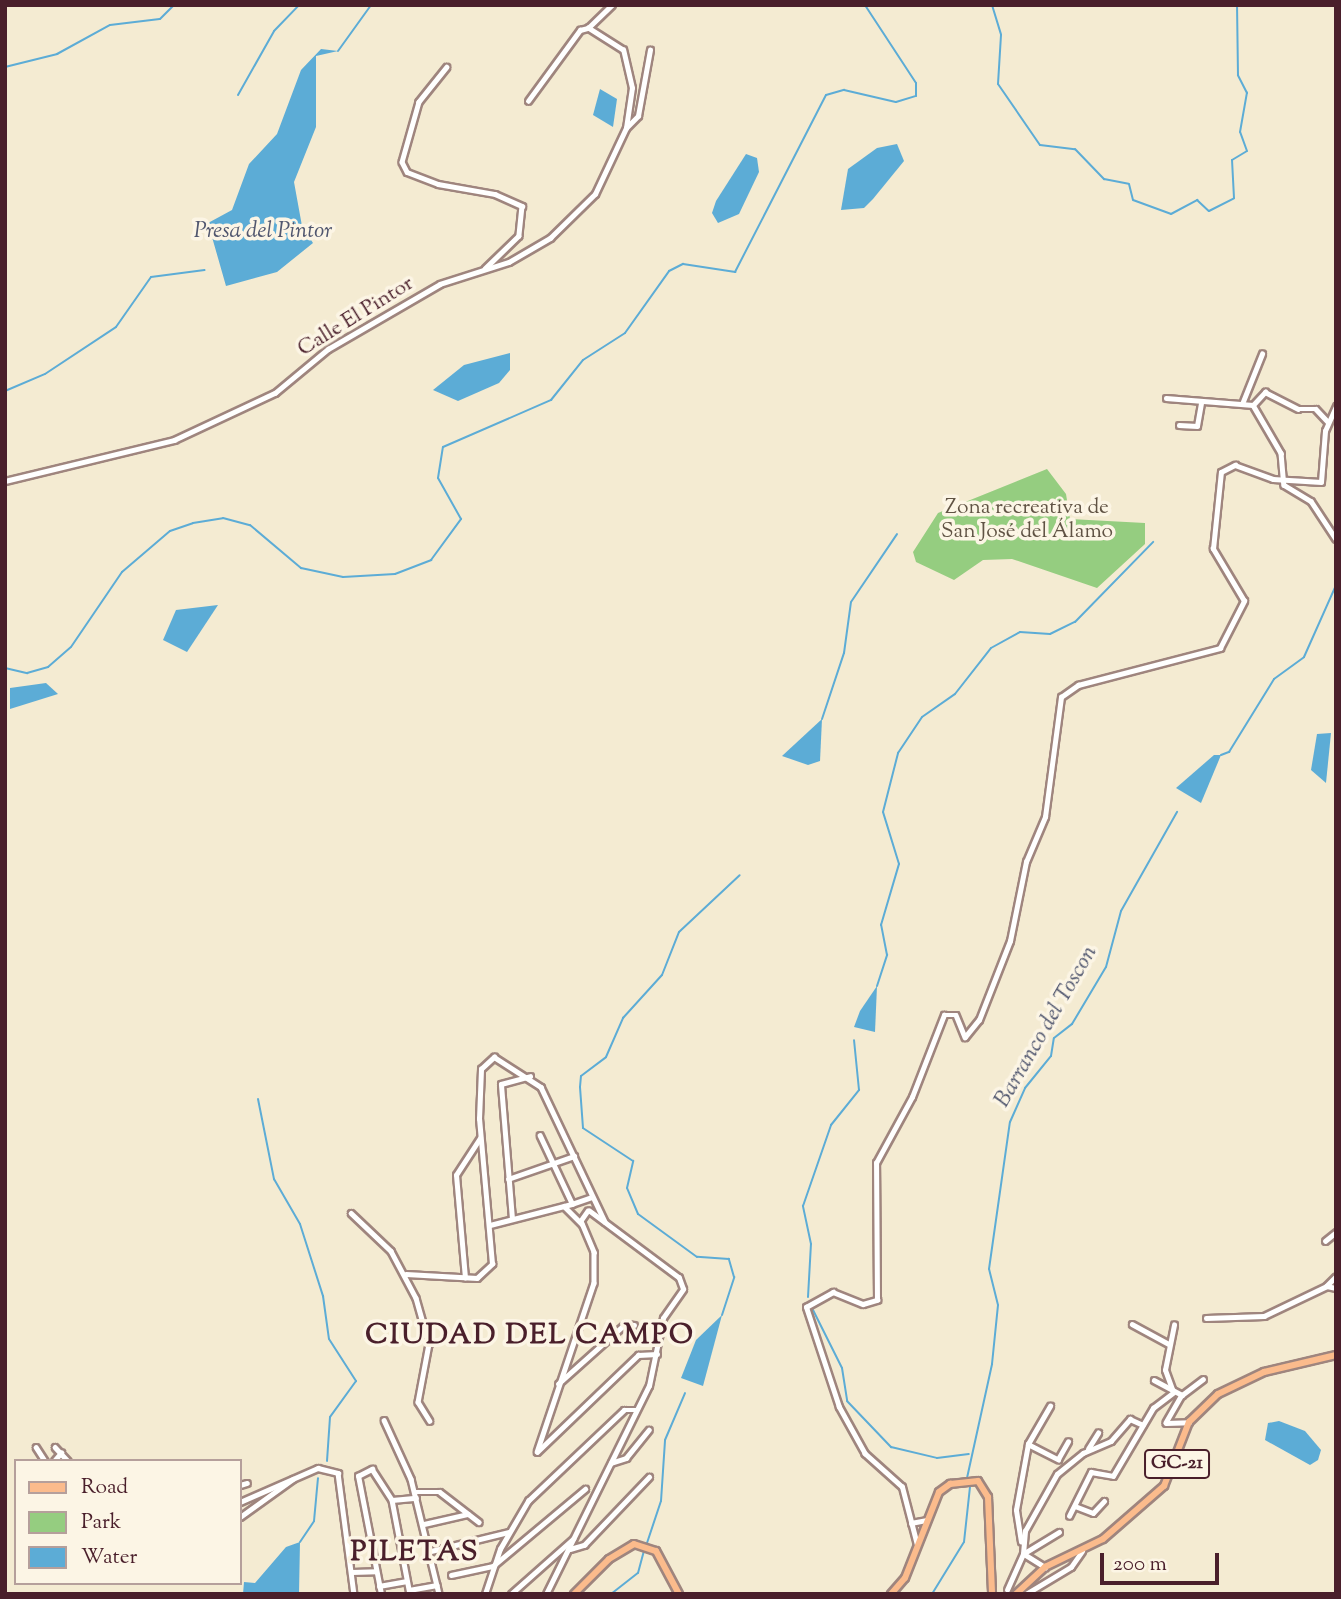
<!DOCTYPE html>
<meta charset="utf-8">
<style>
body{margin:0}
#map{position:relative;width:1341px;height:1599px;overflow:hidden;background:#f4ebd2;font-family:"Sorts Mill Goudy",serif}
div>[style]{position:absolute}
.green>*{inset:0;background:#95cd80}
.water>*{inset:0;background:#5cacd6}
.stream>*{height:2px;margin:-1px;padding:0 1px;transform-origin:1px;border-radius:1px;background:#5cacd6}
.roads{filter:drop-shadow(2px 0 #9f857e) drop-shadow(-2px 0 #9f857e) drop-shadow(0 2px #9f857e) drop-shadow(0 -2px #9f857e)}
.minor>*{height:4.5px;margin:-2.25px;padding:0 2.25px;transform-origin:2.25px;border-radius:2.25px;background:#fff}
.major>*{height:6px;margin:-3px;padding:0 3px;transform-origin:3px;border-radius:3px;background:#fbbb8c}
span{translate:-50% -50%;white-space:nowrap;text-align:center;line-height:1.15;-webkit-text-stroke:7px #fcf5e5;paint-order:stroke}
.shield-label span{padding:2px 5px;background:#fcf5e5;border:2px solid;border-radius:5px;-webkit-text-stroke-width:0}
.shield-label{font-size:19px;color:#4a1f2b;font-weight:700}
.street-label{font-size:21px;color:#4a1f2b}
.park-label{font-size:21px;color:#605344}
.water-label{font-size:23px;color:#51576f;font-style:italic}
.district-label{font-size:28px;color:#4a1f2b;font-weight:700;letter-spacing:2px}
.frame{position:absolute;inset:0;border:7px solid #4a1f2b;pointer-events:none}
.legend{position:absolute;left:14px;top:1459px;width:228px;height:126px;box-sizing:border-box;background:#fcf5e5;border:2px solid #b59f9b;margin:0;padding:9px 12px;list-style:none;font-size:21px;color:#4a1f2b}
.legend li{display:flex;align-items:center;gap:14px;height:35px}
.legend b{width:35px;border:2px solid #b59f9b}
.scale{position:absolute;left:1100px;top:1553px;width:119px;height:32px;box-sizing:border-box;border:4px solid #4a1f2b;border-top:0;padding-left:9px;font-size:21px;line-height:24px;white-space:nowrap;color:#4a1f2b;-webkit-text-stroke:5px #fcf5e5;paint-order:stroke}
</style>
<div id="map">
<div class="green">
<div style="clip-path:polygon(1047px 469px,1066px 494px,1070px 519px,1145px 523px,1145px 544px,1097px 588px,1012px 559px,983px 560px,954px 580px,916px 562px,913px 552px,938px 513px)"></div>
</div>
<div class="water">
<div style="clip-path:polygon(321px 49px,338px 51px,316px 56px,316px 127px,294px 182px,302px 226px,313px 243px,277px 272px,226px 286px,208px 223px,232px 210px,249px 164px,277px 134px,301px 70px)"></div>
<div style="clip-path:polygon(600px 89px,617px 99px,613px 127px,593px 115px)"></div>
<div style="clip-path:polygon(897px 144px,904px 161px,873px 199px,864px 208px,841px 210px,848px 169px,877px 148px)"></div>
<div style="clip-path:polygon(746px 154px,757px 158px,759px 172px,739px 214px,718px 223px,712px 213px,716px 201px)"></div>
<div style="clip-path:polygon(510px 353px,510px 370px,499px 383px,458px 401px,433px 390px,464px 365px)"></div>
<div style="clip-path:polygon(218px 605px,187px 652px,163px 640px,176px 610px)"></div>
<div style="clip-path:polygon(46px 683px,58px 694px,10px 709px,10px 688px)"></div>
<div style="clip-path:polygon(822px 719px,820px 761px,808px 765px,782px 756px)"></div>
<div style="clip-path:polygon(1331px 733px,1326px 783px,1311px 770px,1317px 734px)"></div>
<div style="clip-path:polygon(1214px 755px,1221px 755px,1201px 803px,1176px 788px)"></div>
<div style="clip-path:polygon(877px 986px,875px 1032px,854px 1027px,860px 1011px)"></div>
<div style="clip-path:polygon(722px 1315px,703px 1386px,681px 1378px,696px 1340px)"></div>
<div style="clip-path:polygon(1279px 1421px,1305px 1431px,1321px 1450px,1318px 1460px,1310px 1465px,1265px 1440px,1268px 1423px)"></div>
<div style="clip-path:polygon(300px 1542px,299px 1594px,243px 1594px,244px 1582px,255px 1583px,286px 1547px)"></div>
</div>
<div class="stream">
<div style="left:992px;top:5px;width:31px;rotate:73deg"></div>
<div style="left:1001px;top:35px;width:49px;rotate:93.5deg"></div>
<div style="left:998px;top:84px;width:74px;rotate:55.5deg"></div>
<div style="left:1040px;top:145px;width:35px;rotate:7deg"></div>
<div style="left:1075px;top:149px;width:42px;rotate:46deg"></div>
<div style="left:1104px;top:179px;width:25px;rotate:11deg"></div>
<div style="left:1129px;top:184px;width:16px;rotate:76deg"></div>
<div style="left:1133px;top:200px;width:40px;rotate:20.2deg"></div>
<div style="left:1171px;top:214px;width:30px;rotate:-28deg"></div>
<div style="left:1197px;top:200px;width:16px;rotate:43deg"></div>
<div style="left:1209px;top:211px;width:28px;rotate:-27deg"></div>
<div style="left:1234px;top:198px;width:38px;rotate:-93deg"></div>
<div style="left:1232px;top:160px;width:17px;rotate:-31deg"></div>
<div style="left:1247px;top:151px;width:20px;rotate:-110deg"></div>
<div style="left:1240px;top:132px;width:40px;rotate:-80deg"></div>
<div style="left:1247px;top:93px;width:20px;rotate:-117deg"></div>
<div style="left:1238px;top:75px;width:70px;rotate:-90.8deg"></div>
<div style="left:338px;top:51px;width:57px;rotate:-54.3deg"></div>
<div style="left:5px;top:67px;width:54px;rotate:-14deg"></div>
<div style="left:57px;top:54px;width:60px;rotate:-28.7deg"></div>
<div style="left:110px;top:25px;width:50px;rotate:-6.8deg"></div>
<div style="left:160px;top:19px;width:18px;rotate:-45deg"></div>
<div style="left:238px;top:95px;width:73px;rotate:-60.6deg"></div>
<div style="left:274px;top:31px;width:36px;rotate:-46deg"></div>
<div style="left:5px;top:391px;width:43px;rotate:-23deg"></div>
<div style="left:45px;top:374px;width:85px;rotate:-33.5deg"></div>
<div style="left:116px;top:327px;width:61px;rotate:-55deg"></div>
<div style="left:151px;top:277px;width:54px;rotate:-7.4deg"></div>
<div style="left:5px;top:668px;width:23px;rotate:13deg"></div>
<div style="left:27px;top:673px;width:22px;rotate:-16deg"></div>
<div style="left:48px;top:667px;width:30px;rotate:-41deg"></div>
<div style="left:71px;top:647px;width:91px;rotate:-55.8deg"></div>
<div style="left:122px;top:572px;width:63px;rotate:-40.5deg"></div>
<div style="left:170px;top:531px;width:24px;rotate:-19deg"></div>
<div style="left:193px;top:523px;width:30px;rotate:-9deg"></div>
<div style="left:223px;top:518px;width:28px;rotate:15deg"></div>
<div style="left:250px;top:525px;width:67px;rotate:40.1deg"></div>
<div style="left:301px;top:568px;width:43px;rotate:12.1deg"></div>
<div style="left:343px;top:577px;width:52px;rotate:-3.3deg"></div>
<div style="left:395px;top:574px;width:39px;rotate:-21deg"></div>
<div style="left:431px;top:560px;width:51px;rotate:-53.8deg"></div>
<div style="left:461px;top:519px;width:47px;rotate:-119.3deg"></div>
<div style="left:438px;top:478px;width:31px;rotate:-81deg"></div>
<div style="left:443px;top:447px;width:118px;rotate:-23.5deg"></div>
<div style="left:551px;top:400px;width:51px;rotate:-51.3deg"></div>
<div style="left:583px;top:360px;width:50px;rotate:-32.7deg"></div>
<div style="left:625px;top:333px;width:76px;rotate:-54.6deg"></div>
<div style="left:669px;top:271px;width:16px;rotate:-27deg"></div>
<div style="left:683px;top:264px;width:53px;rotate:8.7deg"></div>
<div style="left:735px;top:272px;width:199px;rotate:-62.8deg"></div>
<div style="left:826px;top:95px;width:19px;rotate:-16deg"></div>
<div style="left:844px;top:90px;width:53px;rotate:13deg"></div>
<div style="left:896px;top:102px;width:21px;rotate:-17deg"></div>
<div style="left:916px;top:96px;width:13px;rotate:-90deg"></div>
<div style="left:916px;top:83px;width:93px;rotate:-123.2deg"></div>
<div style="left:822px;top:719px;width:70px;rotate:-71.6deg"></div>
<div style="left:844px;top:653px;width:51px;rotate:-82.2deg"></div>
<div style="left:851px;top:602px;width:82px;rotate:-55.9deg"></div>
<div style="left:1221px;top:755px;width:9px;rotate:-21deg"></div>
<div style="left:1229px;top:752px;width:86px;rotate:-58.3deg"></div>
<div style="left:1274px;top:679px;width:37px;rotate:-36deg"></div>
<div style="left:1304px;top:657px;width:79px;rotate:-66deg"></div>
<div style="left:877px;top:986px;width:33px;rotate:-72deg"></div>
<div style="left:887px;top:955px;width:31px;rotate:-101deg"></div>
<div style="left:881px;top:925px;width:64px;rotate:-73.6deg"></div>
<div style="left:899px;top:864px;width:54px;rotate:-107.1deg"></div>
<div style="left:883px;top:812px;width:61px;rotate:-75.7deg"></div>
<div style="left:898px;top:753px;width:43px;rotate:-56.3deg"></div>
<div style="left:922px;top:717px;width:40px;rotate:-34.9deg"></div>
<div style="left:955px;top:694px;width:58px;rotate:-52deg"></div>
<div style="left:991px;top:648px;width:33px;rotate:-29deg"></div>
<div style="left:1020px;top:632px;width:30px;rotate:4deg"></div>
<div style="left:1050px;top:634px;width:28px;rotate:-26deg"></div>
<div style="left:1075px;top:622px;width:112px;rotate:-45.7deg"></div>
<div style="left:258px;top:1099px;width:82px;rotate:78.7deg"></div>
<div style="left:274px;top:1179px;width:52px;rotate:60deg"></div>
<div style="left:300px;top:1224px;width:76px;rotate:72.3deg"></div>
<div style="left:323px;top:1296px;width:43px;rotate:82.1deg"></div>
<div style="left:329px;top:1339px;width:50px;rotate:57.3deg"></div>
<div style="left:356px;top:1381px;width:44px;rotate:125.8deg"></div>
<div style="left:330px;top:1417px;width:44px;rotate:93.9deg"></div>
<div style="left:808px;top:1297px;width:53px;rotate:-86.8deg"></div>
<div style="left:811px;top:1244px;width:39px;rotate:-102deg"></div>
<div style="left:803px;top:1206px;width:86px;rotate:-70.9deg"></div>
<div style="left:831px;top:1125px;width:45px;rotate:-51.3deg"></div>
<div style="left:859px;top:1090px;width:50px;rotate:-95.7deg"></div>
<div style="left:811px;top:1306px;width:69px;rotate:63.4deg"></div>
<div style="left:842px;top:1368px;width:33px;rotate:81deg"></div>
<div style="left:847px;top:1401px;width:64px;rotate:46.3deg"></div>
<div style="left:891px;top:1447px;width:47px;rotate:13.4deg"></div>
<div style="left:937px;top:1458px;width:32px;rotate:-7deg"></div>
<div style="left:722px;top:1315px;width:40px;rotate:-72deg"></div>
<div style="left:734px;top:1277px;width:19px;rotate:-106deg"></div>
<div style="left:729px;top:1259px;width:32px;rotate:-176deg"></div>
<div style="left:697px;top:1257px;width:73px;rotate:-143.9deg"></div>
<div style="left:638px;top:1214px;width:28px;rotate:-113deg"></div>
<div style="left:627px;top:1188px;width:28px;rotate:-77deg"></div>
<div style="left:633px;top:1161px;width:60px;rotate:-146.6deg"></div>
<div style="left:583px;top:1128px;width:41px;rotate:-94.2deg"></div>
<div style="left:580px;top:1087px;width:11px;rotate:-85deg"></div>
<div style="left:581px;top:1076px;width:31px;rotate:-37deg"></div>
<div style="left:606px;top:1057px;width:43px;rotate:-66.4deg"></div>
<div style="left:623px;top:1018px;width:58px;rotate:-47.8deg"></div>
<div style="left:662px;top:975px;width:46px;rotate:-68.4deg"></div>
<div style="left:679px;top:932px;width:83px;rotate:-43.1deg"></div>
<div style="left:967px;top:1478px;width:117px;rotate:-77.6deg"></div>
<div style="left:992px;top:1364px;width:59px;rotate:-84.2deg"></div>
<div style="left:998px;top:1305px;width:37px;rotate:-104deg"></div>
<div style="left:989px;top:1269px;width:148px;rotate:-81.9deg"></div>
<div style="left:1010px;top:1122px;width:37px;rotate:-66deg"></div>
<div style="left:1025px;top:1088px;width:41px;rotate:-50.9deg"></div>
<div style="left:1051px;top:1056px;width:18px;rotate:-81deg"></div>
<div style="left:1054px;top:1038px;width:23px;rotate:-38deg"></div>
<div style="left:1072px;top:1024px;width:66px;rotate:-59.2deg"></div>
<div style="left:1106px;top:967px;width:58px;rotate:-75deg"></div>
<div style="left:1121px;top:911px;width:114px;rotate:-60.5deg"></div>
<div style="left:300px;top:1542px;width:25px;rotate:-56deg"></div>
<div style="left:314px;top:1521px;width:43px;rotate:-84.7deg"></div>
<div style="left:647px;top:1543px;width:44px;rotate:-71.6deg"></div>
<div style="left:661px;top:1501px;width:61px;rotate:-86.2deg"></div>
<div style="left:665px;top:1440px;width:51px;rotate:-66.9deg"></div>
<div style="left:611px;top:1594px;width:34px;rotate:-38deg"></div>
<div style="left:638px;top:1573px;width:23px;rotate:-75deg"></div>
<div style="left:932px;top:1594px;width:61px;rotate:-58.4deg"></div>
<div style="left:964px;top:1542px;width:55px;rotate:-83.8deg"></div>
</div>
<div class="roads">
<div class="minor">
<div style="left:447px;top:67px;width:45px;rotate:128.7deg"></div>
<div style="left:419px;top:102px;width:62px;rotate:105.8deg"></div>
<div style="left:402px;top:162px;width:11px;rotate:63deg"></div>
<div style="left:407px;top:172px;width:33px;rotate:21deg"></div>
<div style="left:438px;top:184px;width:58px;rotate:10deg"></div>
<div style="left:495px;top:194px;width:30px;rotate:24deg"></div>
<div style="left:522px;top:206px;width:30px;rotate:96deg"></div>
<div style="left:519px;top:236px;width:47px;rotate:135.9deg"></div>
<div style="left:528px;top:101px;width:88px;rotate:-53.8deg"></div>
<div style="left:580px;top:30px;width:8px;rotate:-14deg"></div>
<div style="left:626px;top:128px;width:17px;rotate:-45deg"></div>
<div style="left:638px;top:116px;width:67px;rotate:-79.7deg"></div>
<div style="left:1166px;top:398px;width:87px;rotate:4.6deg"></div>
<div style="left:1242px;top:404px;width:54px;rotate:-68.2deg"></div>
<div style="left:1253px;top:405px;width:56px;rotate:59.7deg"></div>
<div style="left:1281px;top:453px;width:32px;rotate:85deg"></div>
<div style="left:1284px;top:485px;width:31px;rotate:31deg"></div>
<div style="left:1311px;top:501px;width:45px;rotate:56.7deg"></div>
<div style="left:1253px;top:405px;width:18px;rotate:-47deg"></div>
<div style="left:1265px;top:392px;width:37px;rotate:27deg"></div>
<div style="left:1298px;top:409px;width:18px"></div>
<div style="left:1316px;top:409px;width:16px;rotate:47deg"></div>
<div style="left:1179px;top:425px;width:18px;rotate:3deg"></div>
<div style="left:1197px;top:426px;width:23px;rotate:-80deg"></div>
<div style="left:5px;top:481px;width:174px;rotate:-13.6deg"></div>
<div style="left:174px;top:440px;width:111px;rotate:-25deg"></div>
<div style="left:275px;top:393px;width:69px;rotate:-39.7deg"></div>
<div style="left:328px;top:349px;width:129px;rotate:-30.1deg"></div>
<div style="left:440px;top:284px;width:72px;rotate:-17.7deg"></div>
<div style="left:509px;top:262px;width:48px;rotate:-30.3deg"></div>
<div style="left:550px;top:238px;width:63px;rotate:-44.4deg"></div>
<div style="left:595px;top:194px;width:73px;rotate:-64.8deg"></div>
<div style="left:626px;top:128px;width:40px;rotate:-81.5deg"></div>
<div style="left:632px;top:88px;width:39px;rotate:-103deg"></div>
<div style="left:623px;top:50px;width:41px;rotate:-147.8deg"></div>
<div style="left:588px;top:28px;width:33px;rotate:-44deg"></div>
<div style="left:540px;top:1135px;width:75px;rotate:64.8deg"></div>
<div style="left:508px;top:1179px;width:70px;rotate:-19.2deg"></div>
<div style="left:572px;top:1204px;width:21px;rotate:-19deg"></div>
<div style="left:564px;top:1206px;width:25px;rotate:45deg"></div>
<div style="left:588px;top:1211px;width:12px;rotate:125deg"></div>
<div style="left:581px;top:1221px;width:34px;rotate:67deg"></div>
<div style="left:594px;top:1252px;width:31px;rotate:90deg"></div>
<div style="left:594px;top:1283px;width:178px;rotate:108.6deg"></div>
<div style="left:537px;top:1452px;width:140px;rotate:-43.8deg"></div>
<div style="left:638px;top:1355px;width:19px;rotate:-3deg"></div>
<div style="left:351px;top:1213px;width:55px;rotate:43.5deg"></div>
<div style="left:391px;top:1251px;width:53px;rotate:62deg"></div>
<div style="left:416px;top:1298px;width:48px;rotate:74.2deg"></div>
<div style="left:429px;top:1344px;width:59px;rotate:100.7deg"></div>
<div style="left:418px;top:1402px;width:22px;rotate:58deg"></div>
<div style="left:512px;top:1219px;width:135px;rotate:-94.7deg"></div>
<div style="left:501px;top:1084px;width:30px;rotate:-15deg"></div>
<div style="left:490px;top:1225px;width:85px;rotate:-14.4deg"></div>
<div style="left:1325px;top:1241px;width:14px;rotate:-39deg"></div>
<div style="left:406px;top:1274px;width:71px;rotate:3.2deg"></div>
<div style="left:477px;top:1278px;width:21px;rotate:-43deg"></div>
<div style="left:492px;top:1264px;width:146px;rotate:-95.1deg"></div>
<div style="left:479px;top:1119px;width:50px;rotate:-87.7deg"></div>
<div style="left:481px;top:1069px;width:18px;rotate:-43deg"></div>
<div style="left:494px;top:1057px;width:56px;rotate:32.6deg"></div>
<div style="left:541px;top:1087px;width:149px;rotate:64.6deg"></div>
<div style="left:1336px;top:1277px;width:13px;rotate:135deg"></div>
<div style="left:1327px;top:1286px;width:9px;rotate:13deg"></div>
<div style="left:465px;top:1278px;width:103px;rotate:-95deg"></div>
<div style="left:456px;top:1175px;width:44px;rotate:-57deg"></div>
<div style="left:1206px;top:1318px;width:58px;rotate:-2deg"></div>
<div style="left:1264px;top:1316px;width:70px;rotate:-25.5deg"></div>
<div style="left:1132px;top:1324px;width:42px;rotate:28.4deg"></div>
<div style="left:1154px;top:1380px;width:32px;rotate:28deg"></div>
<div style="left:1182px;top:1395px;width:32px;rotate:120deg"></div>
<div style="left:1166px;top:1423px;width:23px;rotate:-2deg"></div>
<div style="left:558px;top:1384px;width:90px;rotate:-41.8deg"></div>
<div style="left:625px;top:1324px;width:9px;rotate:6deg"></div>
<div style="left:1173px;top:1392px;width:23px;rotate:-110deg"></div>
<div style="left:1165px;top:1370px;width:46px;rotate:-78.7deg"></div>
<div style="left:1182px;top:1395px;width:26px;rotate:-37deg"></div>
<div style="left:384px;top:1420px;width:65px;rotate:65.4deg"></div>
<div style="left:411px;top:1479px;width:118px;rotate:76.3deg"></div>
<div style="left:1028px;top:1444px;width:34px;rotate:27deg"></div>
<div style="left:1058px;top:1459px;width:20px;rotate:-60deg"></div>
<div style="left:36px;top:1447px;width:17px;rotate:57deg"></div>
<div style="left:55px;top:1447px;width:19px;rotate:47deg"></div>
<div style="left:1088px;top:1449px;width:19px;rotate:-58deg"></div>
<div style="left:54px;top:1461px;width:11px;rotate:-49deg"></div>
<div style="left:611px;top:1463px;width:16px;rotate:-18deg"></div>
<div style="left:626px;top:1458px;width:36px;rotate:-51deg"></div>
<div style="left:240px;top:1485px;width:7px;rotate:-16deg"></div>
<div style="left:415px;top:1492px;width:25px"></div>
<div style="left:440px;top:1492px;width:49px;rotate:37.6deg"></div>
<div style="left:392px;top:1500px;width:96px;rotate:79.2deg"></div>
<div style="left:240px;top:1502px;width:85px;rotate:-23.6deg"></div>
<div style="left:318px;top:1468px;width:21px;rotate:14deg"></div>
<div style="left:338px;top:1473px;width:122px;rotate:82.5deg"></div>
<div style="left:1075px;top:1506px;width:19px;rotate:21deg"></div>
<div style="left:1093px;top:1513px;width:16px;rotate:-47deg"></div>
<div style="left:1069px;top:1516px;width:49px;rotate:-63.4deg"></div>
<div style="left:1091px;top:1472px;width:22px;rotate:10deg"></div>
<div style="left:1113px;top:1476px;width:79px;rotate:-59.5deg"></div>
<div style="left:1153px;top:1408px;width:25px;rotate:-37deg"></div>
<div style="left:240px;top:1517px;width:65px;rotate:-35.6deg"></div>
<div style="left:911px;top:1523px;width:16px;rotate:-11deg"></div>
<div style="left:424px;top:1524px;width:45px;rotate:-12.8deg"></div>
<div style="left:1021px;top:1542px;width:32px;rotate:-99deg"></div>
<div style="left:1016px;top:1510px;width:67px;rotate:-79.7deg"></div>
<div style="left:1028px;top:1444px;width:44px;rotate:-59.9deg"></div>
<div style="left:917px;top:1545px;width:60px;rotate:-104.5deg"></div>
<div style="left:902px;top:1487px;width:50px;rotate:-138.3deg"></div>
<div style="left:865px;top:1454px;width:54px;rotate:-119deg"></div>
<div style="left:839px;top:1407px;width:105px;rotate:-108.3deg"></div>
<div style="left:806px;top:1307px;width:31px;rotate:-29deg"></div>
<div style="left:833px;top:1292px;width:32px;rotate:22deg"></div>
<div style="left:863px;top:1304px;width:15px;rotate:-16deg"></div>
<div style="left:877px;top:1300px;width:137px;rotate:-90.4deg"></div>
<div style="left:876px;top:1163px;width:75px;rotate:-61.4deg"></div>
<div style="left:912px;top:1097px;width:88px;rotate:-68.7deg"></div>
<div style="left:944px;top:1015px;width:12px"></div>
<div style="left:956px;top:1015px;width:24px;rotate:68deg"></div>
<div style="left:965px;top:1037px;width:22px;rotate:-51deg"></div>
<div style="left:979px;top:1020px;width:85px;rotate:-68.6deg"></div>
<div style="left:1010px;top:941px;width:81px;rotate:-78.6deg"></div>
<div style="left:1026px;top:862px;width:49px;rotate:-67.1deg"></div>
<div style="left:1045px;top:817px;width:121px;rotate:-82.4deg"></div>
<div style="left:1061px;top:697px;width:21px;rotate:-35deg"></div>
<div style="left:1078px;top:685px;width:147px;rotate:-14.6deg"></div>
<div style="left:1220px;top:648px;width:53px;rotate:-62.9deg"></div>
<div style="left:1244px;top:601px;width:61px;rotate:-120.8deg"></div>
<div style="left:1213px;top:549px;width:77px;rotate:-84.1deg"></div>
<div style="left:1221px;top:472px;width:16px;rotate:-27deg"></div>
<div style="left:1235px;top:465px;width:40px;rotate:20.2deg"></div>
<div style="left:1273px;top:479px;width:48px;rotate:3.6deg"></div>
<div style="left:1321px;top:482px;width:51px;rotate:-85.5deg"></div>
<div style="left:1325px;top:431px;width:27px;rotate:-66deg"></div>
<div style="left:570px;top:1549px;width:15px;rotate:-16deg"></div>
<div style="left:584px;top:1545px;width:94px;rotate:-46.3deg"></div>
<div style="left:431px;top:1551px;width:80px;rotate:-13.7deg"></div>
<div style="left:1023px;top:1554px;width:23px;rotate:-85deg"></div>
<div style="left:1025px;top:1531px;width:65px;rotate:-60.7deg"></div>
<div style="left:1057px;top:1474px;width:33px;rotate:-39deg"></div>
<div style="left:1083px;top:1453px;width:30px;rotate:-23deg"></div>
<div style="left:1111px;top:1441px;width:29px;rotate:-49deg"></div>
<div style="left:1130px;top:1419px;width:14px;rotate:25deg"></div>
<div style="left:1024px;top:1554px;width:25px;rotate:32deg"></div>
<div style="left:352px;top:1572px;width:24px;rotate:-2deg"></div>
<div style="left:451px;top:1575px;width:43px;rotate:-12.1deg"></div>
<div style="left:493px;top:1566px;width:120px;rotate:-39.9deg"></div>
<div style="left:379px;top:1586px;width:28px;rotate:-10deg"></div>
<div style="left:409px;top:1590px;width:28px;rotate:-10deg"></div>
<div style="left:1007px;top:1590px;width:39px;rotate:-66deg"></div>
<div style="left:1023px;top:1554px;width:42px;rotate:-31.4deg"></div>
<div style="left:381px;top:1594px;width:120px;rotate:-101deg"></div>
<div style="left:358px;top:1476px;width:16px;rotate:-27deg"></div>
<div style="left:372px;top:1469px;width:37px;rotate:57deg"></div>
<div style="left:392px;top:1500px;width:24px;rotate:-5deg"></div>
<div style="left:485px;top:1594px;width:47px;rotate:-71.6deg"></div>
<div style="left:500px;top:1549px;width:56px;rotate:-59.7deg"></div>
<div style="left:528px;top:1501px;width:132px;rotate:-43.5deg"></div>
<div style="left:624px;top:1410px;width:13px"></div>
<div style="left:511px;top:1594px;width:83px;rotate:-41.6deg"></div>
<div style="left:546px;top:1594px;width:232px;rotate:-63.7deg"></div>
<div style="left:649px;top:1386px;width:69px;rotate:-78.4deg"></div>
<div style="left:663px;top:1318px;width:35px;rotate:-55deg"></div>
<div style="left:683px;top:1289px;width:12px;rotate:-110deg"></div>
<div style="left:679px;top:1278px;width:112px;rotate:-143.3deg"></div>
<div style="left:1026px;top:1594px;width:52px;rotate:-31deg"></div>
<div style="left:1071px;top:1567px;width:19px;rotate:-55deg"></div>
</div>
<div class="major">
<div style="left:574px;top:1594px;width:49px;rotate:-45deg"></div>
<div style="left:609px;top:1559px;width:29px;rotate:-31deg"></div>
<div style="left:634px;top:1544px;width:23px;rotate:18deg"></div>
<div style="left:656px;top:1551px;width:49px;rotate:61.9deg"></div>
<div style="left:891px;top:1594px;width:21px;rotate:-49deg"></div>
<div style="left:905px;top:1578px;width:92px;rotate:-68.4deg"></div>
<div style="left:939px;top:1492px;width:14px;rotate:-36deg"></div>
<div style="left:950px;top:1484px;width:28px;rotate:-6deg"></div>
<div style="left:978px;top:1481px;width:19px;rotate:58deg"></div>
<div style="left:988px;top:1497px;width:97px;rotate:87.6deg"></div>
<div style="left:1016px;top:1594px;width:40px;rotate:-43deg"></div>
<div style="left:1045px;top:1567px;width:64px;rotate:-25.8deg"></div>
<div style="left:1103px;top:1539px;width:81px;rotate:-41deg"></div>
<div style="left:1164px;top:1486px;width:69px;rotate:-68.7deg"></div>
<div style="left:1189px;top:1422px;width:40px;rotate:-44deg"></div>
<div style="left:1218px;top:1394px;width:51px;rotate:-25.6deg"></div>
<div style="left:1264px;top:1372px;width:74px;rotate:-13.3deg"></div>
</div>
</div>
<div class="shield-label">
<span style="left:1177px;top:1464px">GC-21</span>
</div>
<div class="street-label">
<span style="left:356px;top:317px;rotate:-32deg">Calle El Pintor</span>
</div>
<div class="park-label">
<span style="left:1027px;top:520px">Zona recreativa de<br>San José del Álamo</span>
</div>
<div class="water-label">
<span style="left:263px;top:232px">Presa del Pintor</span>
<span style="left:1047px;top:1027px;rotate:-60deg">Barranco del Toscon</span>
</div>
<div class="district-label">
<span style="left:530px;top:1336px">CIUDAD DEL CAMPO</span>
<span style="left:415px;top:1553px">PILETAS</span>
</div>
<div class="frame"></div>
<ul class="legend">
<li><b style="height:9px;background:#fbbb8c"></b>Road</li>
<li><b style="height:19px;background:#95cd80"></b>Park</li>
<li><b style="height:19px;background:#5cacd6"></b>Water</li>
</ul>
<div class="scale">200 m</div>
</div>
